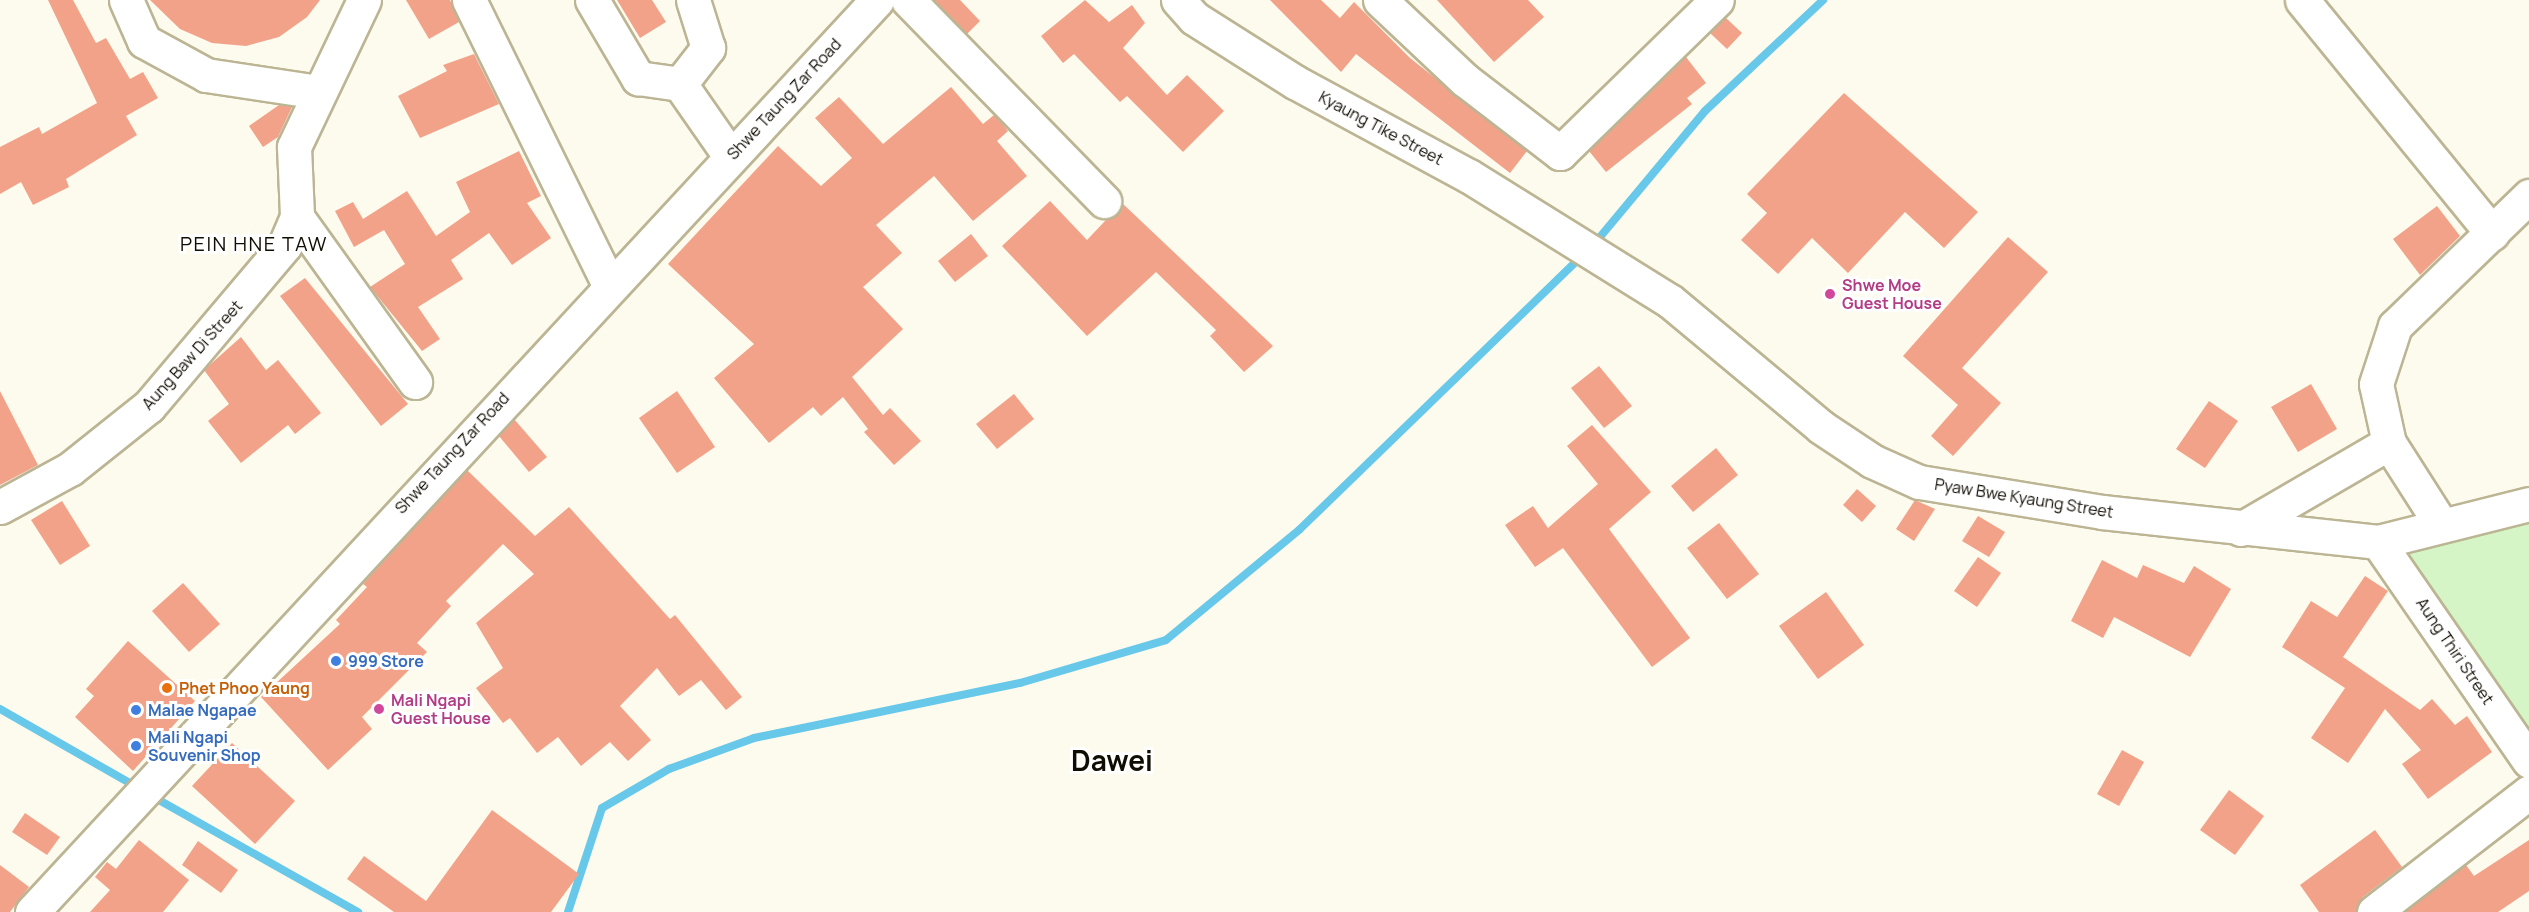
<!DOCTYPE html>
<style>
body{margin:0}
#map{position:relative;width:2529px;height:912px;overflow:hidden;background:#fdfbed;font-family:Manrope,sans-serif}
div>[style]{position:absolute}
.green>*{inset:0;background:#d6f5c6}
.stream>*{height:8px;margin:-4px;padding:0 4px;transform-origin:4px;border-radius:4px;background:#68c8ea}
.building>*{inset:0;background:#f2a289}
.roads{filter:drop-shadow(2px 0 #bcb594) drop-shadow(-2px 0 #bcb594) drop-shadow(0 2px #bcb594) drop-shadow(0 -2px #bcb594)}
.minor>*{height:33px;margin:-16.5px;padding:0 16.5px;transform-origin:16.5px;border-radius:16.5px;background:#fff}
.dots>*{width:16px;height:16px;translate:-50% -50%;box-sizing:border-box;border:3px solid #fff;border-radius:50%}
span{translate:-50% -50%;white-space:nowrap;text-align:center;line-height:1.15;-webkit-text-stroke:6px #fff;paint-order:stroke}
.street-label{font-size:16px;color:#100d03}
.hotel-label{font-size:16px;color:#b23c85;font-weight:700}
.left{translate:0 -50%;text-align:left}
.shop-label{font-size:16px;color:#366cbe;font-weight:700}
.food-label{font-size:16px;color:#c56008;font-weight:700}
.quarter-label{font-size:20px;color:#100d03;letter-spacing:1.5px}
.town-label{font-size:28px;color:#100d03;font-weight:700}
</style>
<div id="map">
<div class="green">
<div style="clip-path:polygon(2529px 513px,2529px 740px,2400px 548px)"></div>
</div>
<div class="stream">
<div style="left:1595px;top:243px;width:172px;rotate:-50.2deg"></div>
<div style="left:1705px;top:111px;width:162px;rotate:-43.2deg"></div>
<div style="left:0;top:709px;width:158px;rotate:29.7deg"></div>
<div style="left:150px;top:795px;width:239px;rotate:29.4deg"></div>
<div style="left:568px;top:912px;width:109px;rotate:-71.9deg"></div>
<div style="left:602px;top:808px;width:78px;rotate:-30.2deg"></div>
<div style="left:669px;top:769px;width:90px;rotate:-20deg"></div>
<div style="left:754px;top:738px;width:272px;rotate:-11.7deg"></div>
<div style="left:1020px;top:683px;width:152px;rotate:-16.4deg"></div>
<div style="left:1166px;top:640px;width:173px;rotate:-39.6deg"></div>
<div style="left:1299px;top:530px;width:394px;rotate:-44.1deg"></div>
</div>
<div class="building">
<div style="clip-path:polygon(48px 0,73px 0,96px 43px,106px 38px,130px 79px,143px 72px,158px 98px,126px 116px,137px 135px,66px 179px,69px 187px,33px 205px,21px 182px,0 194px,0 147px,39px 127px,42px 134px,97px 103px)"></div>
<div style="clip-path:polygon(150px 0,320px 0,307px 17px,279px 37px,246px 46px,212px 43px,180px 29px)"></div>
<div style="clip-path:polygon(406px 0,450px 0,459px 22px,429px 39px)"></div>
<div style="clip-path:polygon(617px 0,652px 0,666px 22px,640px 38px)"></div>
<div style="clip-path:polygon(934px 0,960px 0,980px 21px,967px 34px)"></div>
<div style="clip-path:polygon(1085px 0,1109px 22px,1132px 5px,1145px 23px,1123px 48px,1167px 95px,1187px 75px,1224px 111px,1183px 152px,1127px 96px,1120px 102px,1074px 54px,1063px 63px,1041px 36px)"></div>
<div style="clip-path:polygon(1270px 0,1321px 0,1340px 18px,1354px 2px,1410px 58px,1527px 151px,1510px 173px,1356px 54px,1341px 72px)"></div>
<div style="clip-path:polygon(1437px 0,1528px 0,1544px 17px,1494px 62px)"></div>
<div style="clip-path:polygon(1726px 18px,1742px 33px,1727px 49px,1710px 33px)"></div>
<div style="clip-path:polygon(474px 54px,499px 104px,420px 138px,398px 96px,447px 71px,443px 65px)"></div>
<div style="clip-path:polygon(1686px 57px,1706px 83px,1687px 98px,1692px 104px,1606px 172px,1589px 151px)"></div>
<div style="clip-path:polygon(951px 87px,983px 124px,994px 115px,1002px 123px,1008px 131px,997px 141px,1027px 176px,973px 221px,934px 176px,876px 225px,902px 253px,863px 287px,903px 329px,852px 377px,883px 415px,890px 408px,921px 441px,894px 465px,864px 432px,868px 429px,843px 397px,821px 416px,813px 407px,769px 443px,714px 378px,754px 344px,668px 264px,778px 146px,821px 186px,852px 158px,815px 118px,839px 97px,883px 144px)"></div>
<div style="clip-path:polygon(1844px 93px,1978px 212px,1944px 248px,1905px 212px,1848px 273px,1812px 238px,1778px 274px,1741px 240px,1767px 213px,1747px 194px)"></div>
<div style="clip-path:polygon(279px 105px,292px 107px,278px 137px,263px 147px,249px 126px)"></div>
<div style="clip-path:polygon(519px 151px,541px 196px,527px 203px,551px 238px,512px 265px,489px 233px,451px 260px,463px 279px,418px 307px,440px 339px,422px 351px,370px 287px,405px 264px,384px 230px,354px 247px,335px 211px,353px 202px,363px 219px,407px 191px,436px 236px,470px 212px,456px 182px)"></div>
<div style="clip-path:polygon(1050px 201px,1087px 240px,1122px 203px,1273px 346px,1244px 372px,1210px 336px,1216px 330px,1156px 272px,1087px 336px,1002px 246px)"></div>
<div style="clip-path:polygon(2437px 206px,2460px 236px,2420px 275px,2393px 239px)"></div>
<div style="clip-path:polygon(971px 234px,988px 256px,955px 282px,938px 261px)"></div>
<div style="clip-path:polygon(2008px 237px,2048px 272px,1962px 368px,2001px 403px,1953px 456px,1931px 436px,1958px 405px,1903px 356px)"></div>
<div style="clip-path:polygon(305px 278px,408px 404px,381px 426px,280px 296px)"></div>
<div style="clip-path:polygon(241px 337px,266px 370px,278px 360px,321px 413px,295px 434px,288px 425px,241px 463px,208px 421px,229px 404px,204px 370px)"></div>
<div style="clip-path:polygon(1599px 366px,1632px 406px,1604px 428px,1571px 388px)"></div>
<div style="clip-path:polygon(2311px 384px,2337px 429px,2298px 452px,2271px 407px)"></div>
<div style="clip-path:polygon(0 391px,38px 465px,0 485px)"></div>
<div style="clip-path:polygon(677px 391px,715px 447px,677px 473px,639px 418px)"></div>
<div style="clip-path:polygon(1014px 394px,1034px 419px,997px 449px,976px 424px)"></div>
<div style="clip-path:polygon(2209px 401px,2238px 421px,2205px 468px,2176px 449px)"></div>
<div style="clip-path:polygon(514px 419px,547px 457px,529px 472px,499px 436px)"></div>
<div style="clip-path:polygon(1592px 425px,1651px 492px,1609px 529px,1690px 638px,1652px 667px,1563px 548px,1535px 567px,1505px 525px,1533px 506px,1548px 528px,1598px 484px,1567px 446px)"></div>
<div style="clip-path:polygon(1716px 448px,1738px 475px,1693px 512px,1671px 486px)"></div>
<div style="clip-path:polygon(467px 470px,535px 536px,569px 507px,670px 619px,675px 615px,742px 697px,726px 710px,701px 680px,679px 696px,657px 668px,620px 706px,651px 740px,628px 761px,610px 742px,581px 766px,558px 737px,537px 753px,510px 718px,503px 723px,476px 688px,503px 668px,476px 623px,534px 574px,503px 544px,446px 601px,451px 606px,417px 643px,427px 652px,362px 717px,372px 729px,328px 770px,261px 697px,340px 624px,336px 620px,367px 587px,363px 584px)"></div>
<div style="clip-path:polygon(1857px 489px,1876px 506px,1862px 522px,1843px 505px)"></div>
<div style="clip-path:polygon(1915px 500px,1935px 509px,1914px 541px,1896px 529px)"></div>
<div style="clip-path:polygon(62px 501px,90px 546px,60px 565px,31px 520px)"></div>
<div style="clip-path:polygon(1978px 516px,2005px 532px,1989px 557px,1962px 541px)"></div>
<div style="clip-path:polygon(1719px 523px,1759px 574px,1727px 599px,1687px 548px)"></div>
<div style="clip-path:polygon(1978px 557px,2001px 573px,1977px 607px,1954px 591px)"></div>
<div style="clip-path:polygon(2102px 560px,2137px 578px,2143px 565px,2184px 583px,2194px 566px,2231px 589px,2190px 657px,2114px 617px,2103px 638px,2071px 621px)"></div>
<div style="clip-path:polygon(2365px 576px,2388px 591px,2343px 657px,2420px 710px,2432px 699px,2455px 725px,2467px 716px,2492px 752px,2428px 799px,2402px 764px,2421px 750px,2385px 709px,2348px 763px,2311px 738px,2345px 688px,2282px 647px,2311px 601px,2337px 617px)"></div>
<div style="clip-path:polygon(183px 583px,220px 624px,189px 652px,152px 611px)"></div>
<div style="clip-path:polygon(1826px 592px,1864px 645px,1818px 679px,1779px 626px)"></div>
<div style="clip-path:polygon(128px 641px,195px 701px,133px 771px,75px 717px,94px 696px,86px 689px)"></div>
<div style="clip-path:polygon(232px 743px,295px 801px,255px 844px,192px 786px)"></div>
<div style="clip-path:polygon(2122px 750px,2144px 762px,2119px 806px,2097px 794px)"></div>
<div style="clip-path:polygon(2229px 790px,2264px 816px,2235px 855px,2200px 830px)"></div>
<div style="clip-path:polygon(492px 810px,579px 874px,551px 912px,394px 912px,347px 879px,364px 856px,426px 901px)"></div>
<div style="clip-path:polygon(25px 813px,60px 837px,47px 855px,12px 832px)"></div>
<div style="clip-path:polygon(2375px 830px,2402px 867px,2363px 897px,2356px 912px,2319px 912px,2300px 885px)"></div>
<div style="clip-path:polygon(139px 840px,189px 880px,163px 912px,90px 912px,110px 890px,95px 877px,107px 862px,116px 869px)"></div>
<div style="clip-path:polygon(2529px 840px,2529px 891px,2498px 912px,2405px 912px,2466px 865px,2474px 876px)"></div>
<div style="clip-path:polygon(198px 841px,238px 870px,221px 893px,182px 865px)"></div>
<div style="clip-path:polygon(0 865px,29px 887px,10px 912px,0 912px)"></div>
</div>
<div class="roads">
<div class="minor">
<div style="left:126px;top:0;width:45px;rotate:66.3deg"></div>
<div style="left:144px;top:41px;width:71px;rotate:28.7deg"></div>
<div style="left:206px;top:75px;width:114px;rotate:8.6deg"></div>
<div style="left:364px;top:0;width:163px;rotate:115.5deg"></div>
<div style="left:294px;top:147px;width:70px;rotate:87.5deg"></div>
<div style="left:297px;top:217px;width:203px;rotate:54.4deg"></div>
<div style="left:469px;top:0;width:317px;rotate:63.8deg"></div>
<div style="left:592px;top:0;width:91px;rotate:59.5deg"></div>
<div style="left:638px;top:78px;width:42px;rotate:8.1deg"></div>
<div style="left:680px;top:84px;width:88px;rotate:55.2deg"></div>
<div style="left:908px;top:0;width:281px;rotate:45.7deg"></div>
<div style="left:1178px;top:0;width:24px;rotate:48deg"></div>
<div style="left:1194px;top:18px;width:120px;rotate:32.4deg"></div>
<div style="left:1295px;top:82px;width:198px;rotate:28.4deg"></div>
<div style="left:1469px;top:176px;width:237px;rotate:31.9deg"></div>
<div style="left:1670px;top:301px;width:197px;rotate:39.8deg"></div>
<div style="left:1821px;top:427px;width:61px;rotate:33.7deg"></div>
<div style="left:1872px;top:461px;width:51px;rotate:24.1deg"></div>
<div style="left:1919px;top:482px;width:185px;rotate:9.3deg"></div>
<div style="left:2102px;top:512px;width:278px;rotate:6.2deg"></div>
<div style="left:2378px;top:542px;width:156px;rotate:-14.1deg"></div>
<div style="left:1380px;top:0;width:117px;rotate:43.3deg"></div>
<div style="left:1465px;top:80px;width:120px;rotate:37.5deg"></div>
<div style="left:1560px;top:153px;width:219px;rotate:-44.3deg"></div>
<div style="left:2302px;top:0;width:301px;rotate:50.8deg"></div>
<div style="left:680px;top:84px;width:46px;rotate:-52.1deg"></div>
<div style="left:708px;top:48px;width:50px;rotate:-107.4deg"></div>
<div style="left:2389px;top:443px;width:98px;rotate:57.4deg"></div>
<div style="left:0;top:507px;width:80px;rotate:-28.5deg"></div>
<div style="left:70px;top:469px;width:101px;rotate:-38.6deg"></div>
<div style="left:149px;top:406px;width:211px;rotate:-49.8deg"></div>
<div style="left:285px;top:245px;width:30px;rotate:-67deg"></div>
<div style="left:2241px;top:529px;width:171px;rotate:-30.2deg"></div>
<div style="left:2389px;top:443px;width:60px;rotate:-102.4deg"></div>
<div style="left:2376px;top:384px;width:61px;rotate:-71.9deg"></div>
<div style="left:2395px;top:326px;width:187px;rotate:-44.1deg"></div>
<div style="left:2378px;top:542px;width:266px;rotate:55.4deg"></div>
<div style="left:32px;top:912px;width:1243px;rotate:-47.18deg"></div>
<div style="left:2374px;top:912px;width:196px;rotate:-37.7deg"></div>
</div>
</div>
<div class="dots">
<div style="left:1830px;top:294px;background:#d1479c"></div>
<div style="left:336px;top:661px;background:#3f7fe0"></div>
<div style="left:167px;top:688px;background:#e8710a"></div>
<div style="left:379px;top:709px;background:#d1479c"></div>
<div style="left:136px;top:710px;background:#3f7fe0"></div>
<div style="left:136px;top:746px;background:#3f7fe0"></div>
</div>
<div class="street-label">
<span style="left:784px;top:99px;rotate:-47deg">Shwe Taung Zar Road</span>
<span style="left:1381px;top:128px;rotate:28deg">Kyaung Tike Street</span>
<span style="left:192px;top:355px;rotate:-48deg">Aung Baw Di Street</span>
<span style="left:452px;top:453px;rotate:-47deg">Shwe Taung Zar Road</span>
<span style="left:2024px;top:498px;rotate:9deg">Pyaw Bwe Kyaung Street</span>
<span style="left:2455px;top:651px;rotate:56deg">Aung Thiri Street</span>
</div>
<div class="hotel-label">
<span class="left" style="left:1842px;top:294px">Shwe Moe<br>Guest House</span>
<span class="left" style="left:391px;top:709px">Mali Ngapi<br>Guest House</span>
</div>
<div class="shop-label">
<span class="left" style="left:348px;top:661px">999 Store</span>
<span class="left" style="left:148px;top:710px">Malae Ngapae</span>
<span class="left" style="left:148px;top:746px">Mali Ngapi<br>Souvenir Shop</span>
</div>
<div class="food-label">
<span class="left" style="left:179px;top:688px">Phet Phoo Yaung</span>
</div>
<div class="quarter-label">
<span style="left:254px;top:243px">PEIN HNE TAW</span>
</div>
<div class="town-label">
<span style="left:1112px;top:760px">Dawei</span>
</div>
</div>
